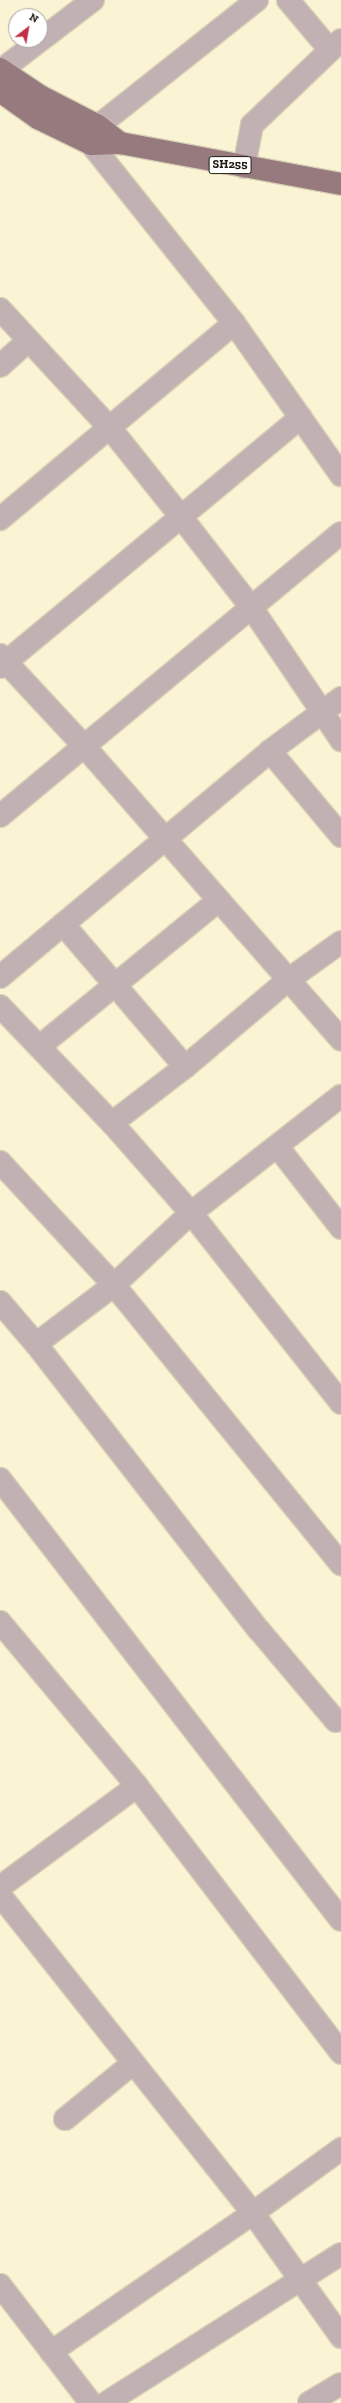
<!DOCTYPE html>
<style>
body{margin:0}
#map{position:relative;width:341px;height:2403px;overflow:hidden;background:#fbf4d4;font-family:"Zilla Slab",serif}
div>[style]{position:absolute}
.roads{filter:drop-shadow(1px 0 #d8d1b5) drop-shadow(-1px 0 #d8d1b5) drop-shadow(0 1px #d8d1b5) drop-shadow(0 -1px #d8d1b5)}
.minor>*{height:22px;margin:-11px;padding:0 11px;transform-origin:11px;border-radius:11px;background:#c2b1b3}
.major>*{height:22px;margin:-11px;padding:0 11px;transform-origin:11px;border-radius:11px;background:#977a7e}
span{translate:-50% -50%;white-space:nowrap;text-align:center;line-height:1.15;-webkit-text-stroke:4px #fff;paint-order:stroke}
.shield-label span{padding:1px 3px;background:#fff;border:1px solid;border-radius:3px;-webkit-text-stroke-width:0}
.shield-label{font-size:12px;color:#1e1b10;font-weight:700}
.north{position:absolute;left:8px;top:8px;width:40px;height:40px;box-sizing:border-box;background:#fff;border:1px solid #a5a49f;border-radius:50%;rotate:31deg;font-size:11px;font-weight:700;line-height:16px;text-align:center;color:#1e1b10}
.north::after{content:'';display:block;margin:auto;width:14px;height:18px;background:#bf2f44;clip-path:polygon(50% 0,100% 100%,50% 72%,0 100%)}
</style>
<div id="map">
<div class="roads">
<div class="minor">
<div style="left:257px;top:0;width:203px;rotate:141.6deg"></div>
<div style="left:98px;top:126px;width:19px;rotate:111deg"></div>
<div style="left:91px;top:144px;width:229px;rotate:51.4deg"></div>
<div style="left:234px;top:323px;width:186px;rotate:54.9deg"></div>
<div style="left:288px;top:0;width:65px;rotate:50deg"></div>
<div style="left:0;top:71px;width:117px;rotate:-37.4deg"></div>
<div style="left:244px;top:167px;width:43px;rotate:-79.2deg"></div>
<div style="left:252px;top:125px;width:123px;rotate:-43.7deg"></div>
<div style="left:0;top:309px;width:162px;rotate:47.3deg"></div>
<div style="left:110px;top:428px;width:114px;rotate:51.4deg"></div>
<div style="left:181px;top:517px;width:114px;rotate:52.1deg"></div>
<div style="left:251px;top:607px;width:161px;rotate:55.9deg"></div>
<div style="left:0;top:366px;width:38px;rotate:-42deg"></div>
<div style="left:0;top:519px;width:305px;rotate:-39.9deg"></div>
<div style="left:0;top:655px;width:9px;rotate:49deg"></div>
<div style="left:6px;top:662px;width:383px;rotate:-39.7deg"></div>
<div style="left:0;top:667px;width:8px;rotate:-40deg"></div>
<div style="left:6px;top:662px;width:115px;rotate:47.1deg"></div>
<div style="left:84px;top:746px;width:390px;rotate:48.8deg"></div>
<div style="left:270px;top:751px;width:111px;rotate:50.1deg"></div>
<div style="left:0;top:816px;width:443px;rotate:-39.7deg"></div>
<div style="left:63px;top:924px;width:188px;rotate:49.5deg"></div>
<div style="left:0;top:977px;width:352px;rotate:-39.9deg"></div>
<div style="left:270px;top:751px;width:89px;rotate:-36.7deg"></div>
<div style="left:0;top:1006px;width:162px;rotate:46.3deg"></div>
<div style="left:112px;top:1123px;width:120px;rotate:48.7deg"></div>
<div style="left:191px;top:1213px;width:242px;rotate:51.7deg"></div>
<div style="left:40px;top:1046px;width:230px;rotate:-39.2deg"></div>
<div style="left:112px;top:1123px;width:92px;rotate:-37.5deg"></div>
<div style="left:185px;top:1067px;width:135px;rotate:-40.2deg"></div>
<div style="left:288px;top:980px;width:65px;rotate:-35.6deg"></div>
<div style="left:277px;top:1146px;width:104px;rotate:52deg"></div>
<div style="left:0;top:1162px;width:168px;rotate:47.2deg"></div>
<div style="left:114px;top:1285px;width:360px;rotate:50.9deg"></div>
<div style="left:0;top:1302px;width:55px;rotate:49.4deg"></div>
<div style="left:36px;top:1344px;width:363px;rotate:52.1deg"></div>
<div style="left:259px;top:1630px;width:119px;rotate:49.8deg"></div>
<div style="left:36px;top:1344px;width:98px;rotate:-37.1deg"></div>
<div style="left:114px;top:1285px;width:105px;rotate:-43.1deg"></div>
<div style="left:191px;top:1213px;width:190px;rotate:-38deg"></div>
<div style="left:0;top:1479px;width:557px;rotate:52.29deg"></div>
<div style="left:0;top:1622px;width:214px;rotate:50.1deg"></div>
<div style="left:137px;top:1786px;width:336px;rotate:52.6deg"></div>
<div style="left:0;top:1887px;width:170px;rotate:-36.4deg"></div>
<div style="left:0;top:1895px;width:406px;rotate:51.5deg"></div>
<div style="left:253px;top:2213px;width:152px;rotate:54.6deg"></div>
<div style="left:65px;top:2119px;width:87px;rotate:-39.4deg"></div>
<div style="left:0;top:2285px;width:149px;rotate:52.4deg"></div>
<div style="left:51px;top:2352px;width:245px;rotate:-34.5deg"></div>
<div style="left:253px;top:2213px;width:109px;rotate:-36deg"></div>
<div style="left:106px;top:2403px;width:278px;rotate:-32.4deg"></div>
<div style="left:309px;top:2403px;width:37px;rotate:-31deg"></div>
</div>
<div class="major">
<div style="left:0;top:69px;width:48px;rotate:34deg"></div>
<div style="left:40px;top:96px;width:65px;rotate:27.3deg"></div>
<div style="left:98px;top:126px;width:28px;rotate:38deg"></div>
<div style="left:0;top:91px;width:47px;rotate:35.4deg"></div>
<div style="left:38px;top:118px;width:59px;rotate:26.1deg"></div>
<div style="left:91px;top:144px;width:29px;rotate:-2deg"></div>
<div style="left:120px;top:143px;width:225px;rotate:10.5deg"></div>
</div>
</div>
<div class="shield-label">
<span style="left:230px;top:165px">SH255</span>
</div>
<div class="north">N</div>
</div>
